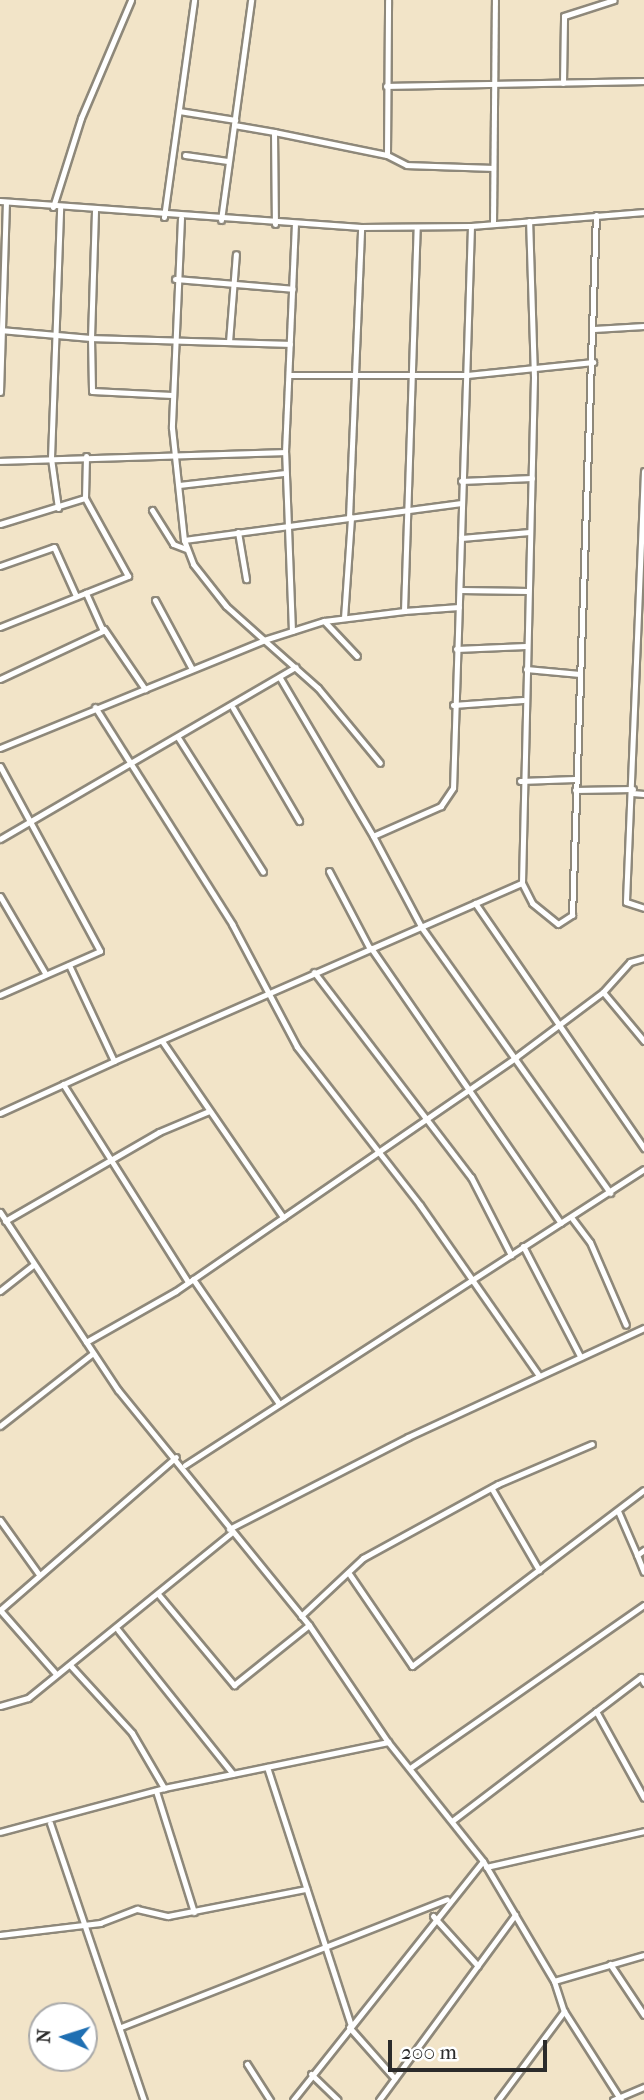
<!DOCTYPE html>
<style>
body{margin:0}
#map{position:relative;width:644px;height:2100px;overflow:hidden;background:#f2e4c8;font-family:"IM FELL French Canon",serif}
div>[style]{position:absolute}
.roads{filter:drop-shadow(2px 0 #8e887a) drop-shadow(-2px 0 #8e887a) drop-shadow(0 2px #8e887a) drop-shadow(0 -2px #8e887a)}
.street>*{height:5px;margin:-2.5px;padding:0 2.5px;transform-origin:2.5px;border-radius:2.5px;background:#fff}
span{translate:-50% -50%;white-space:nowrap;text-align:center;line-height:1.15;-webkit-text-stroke:5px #fff;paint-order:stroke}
.north{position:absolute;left:28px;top:2002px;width:70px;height:70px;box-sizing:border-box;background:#fff;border:2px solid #aaa;border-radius:50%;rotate:273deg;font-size:19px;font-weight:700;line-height:28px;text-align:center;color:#2b2b2b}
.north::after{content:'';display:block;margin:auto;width:24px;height:32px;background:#1f6fb2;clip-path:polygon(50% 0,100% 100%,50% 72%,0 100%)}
.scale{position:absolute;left:388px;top:2040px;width:159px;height:32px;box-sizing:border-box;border:4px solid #2b2b2b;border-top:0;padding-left:9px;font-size:21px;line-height:24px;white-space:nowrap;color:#2b2b2b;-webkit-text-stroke:5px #fff;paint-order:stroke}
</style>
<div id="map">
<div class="roads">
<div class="street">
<div style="left:563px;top:83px;width:67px;rotate:-89.1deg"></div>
<div style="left:564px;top:16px;width:52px;rotate:-17.7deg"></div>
<div style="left:386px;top:86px;width:258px;rotate:-1.1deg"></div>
<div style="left:179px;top:111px;width:57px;rotate:9.1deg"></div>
<div style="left:234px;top:125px;width:41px;rotate:9.9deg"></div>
<div style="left:274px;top:132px;width:92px;rotate:89.4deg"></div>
<div style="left:274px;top:132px;width:115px;rotate:11.5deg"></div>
<div style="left:387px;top:155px;width:155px;rotate:-89.6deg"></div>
<div style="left:185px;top:155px;width:43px;rotate:7.9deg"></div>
<div style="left:387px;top:155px;width:22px;rotate:27deg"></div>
<div style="left:407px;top:165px;width:85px;rotate:2deg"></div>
<div style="left:0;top:201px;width:362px;rotate:4.1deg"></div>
<div style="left:361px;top:227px;width:110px;rotate:-0.5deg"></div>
<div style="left:471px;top:226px;width:174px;rotate:-4.6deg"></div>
<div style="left:53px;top:207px;width:93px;rotate:-72.5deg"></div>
<div style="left:81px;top:118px;width:128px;rotate:-67deg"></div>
<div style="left:95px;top:211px;width:127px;rotate:91.8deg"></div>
<div style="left:91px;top:338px;width:199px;rotate:1.7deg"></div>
<div style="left:164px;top:217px;width:219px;rotate:-82.1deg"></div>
<div style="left:181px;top:218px;width:210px;rotate:92.5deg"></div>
<div style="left:172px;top:428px;width:113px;rotate:83.9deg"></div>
<div style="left:184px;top:540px;width:278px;rotate:-7.6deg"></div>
<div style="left:221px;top:220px;width:222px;rotate:-82.2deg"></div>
<div style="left:493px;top:224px;width:224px;rotate:-89.5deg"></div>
<div style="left:471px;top:226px;width:562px;rotate:91.83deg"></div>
<div style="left:453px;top:788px;width:22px;rotate:124deg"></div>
<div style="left:441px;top:806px;width:74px;rotate:156.2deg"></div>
<div style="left:373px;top:836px;width:104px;rotate:62deg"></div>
<div style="left:422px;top:928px;width:325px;rotate:54.6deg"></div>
<div style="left:175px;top:279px;width:118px;rotate:4.8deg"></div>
<div style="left:594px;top:329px;width:50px;rotate:-3.4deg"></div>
<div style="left:0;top:330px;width:91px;rotate:5deg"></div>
<div style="left:91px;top:338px;width:53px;rotate:88.9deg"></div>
<div style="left:92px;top:391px;width:80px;rotate:2.9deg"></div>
<div style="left:229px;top:342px;width:88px;rotate:-85.5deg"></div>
<div style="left:289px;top:375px;width:178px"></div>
<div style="left:467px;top:375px;width:127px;rotate:-5.9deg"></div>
<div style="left:0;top:392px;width:190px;rotate:-88.2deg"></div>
<div style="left:0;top:461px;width:285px;rotate:-1.8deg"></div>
<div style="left:644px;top:471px;width:431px;rotate:92.4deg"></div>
<div style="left:626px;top:902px;width:19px;rotate:18deg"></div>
<div style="left:461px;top:481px;width:71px;rotate:-2.4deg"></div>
<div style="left:179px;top:485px;width:107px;rotate:-6.5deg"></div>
<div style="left:58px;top:508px;width:50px;rotate:-98deg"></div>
<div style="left:51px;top:458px;width:250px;rotate:-87.9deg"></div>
<div style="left:152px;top:510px;width:40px;rotate:58deg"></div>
<div style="left:173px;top:544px;width:14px;rotate:21deg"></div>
<div style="left:349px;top:518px;width:291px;rotate:-87.6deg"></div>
<div style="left:0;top:524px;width:89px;rotate:-17deg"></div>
<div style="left:85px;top:498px;width:42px;rotate:-88.6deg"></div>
<div style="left:238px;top:532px;width:48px;rotate:80.3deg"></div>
<div style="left:461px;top:538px;width:69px;rotate:-5deg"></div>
<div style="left:184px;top:540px;width:26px;rotate:69deg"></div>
<div style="left:193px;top:564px;width:53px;rotate:51.8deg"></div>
<div style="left:226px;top:606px;width:51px;rotate:41.8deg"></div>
<div style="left:264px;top:640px;width:63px;rotate:-17.6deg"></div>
<div style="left:324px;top:621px;width:81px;rotate:-7.1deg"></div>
<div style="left:404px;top:611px;width:384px;rotate:-88.1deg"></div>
<div style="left:0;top:566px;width:57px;rotate:-19.4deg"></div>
<div style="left:54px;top:547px;width:54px;rotate:65.8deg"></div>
<div style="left:460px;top:590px;width:68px;rotate:0.8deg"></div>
<div style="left:155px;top:600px;width:78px;rotate:61.8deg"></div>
<div style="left:404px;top:611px;width:55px;rotate:-4.2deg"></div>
<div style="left:344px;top:618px;width:101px;rotate:-86deg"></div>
<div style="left:324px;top:621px;width:48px;rotate:46.7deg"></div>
<div style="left:0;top:627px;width:138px;rotate:-21.7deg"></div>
<div style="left:128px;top:576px;width:89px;rotate:-118.9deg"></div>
<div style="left:104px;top:629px;width:73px;rotate:55.7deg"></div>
<div style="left:292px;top:631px;width:179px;rotate:-92.2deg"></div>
<div style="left:285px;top:452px;width:227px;rotate:-87.5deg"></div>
<div style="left:456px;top:649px;width:70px;rotate:-2.5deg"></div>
<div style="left:526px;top:669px;width:54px;rotate:5.3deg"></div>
<div style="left:280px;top:678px;width:183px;rotate:59.5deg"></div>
<div style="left:0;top:679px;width:114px;rotate:-25deg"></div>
<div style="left:103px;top:631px;width:42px;rotate:-114.1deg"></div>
<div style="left:453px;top:705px;width:70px;rotate:-4.1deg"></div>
<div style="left:95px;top:707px;width:257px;rotate:57.7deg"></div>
<div style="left:232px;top:924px;width:139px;rotate:62.1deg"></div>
<div style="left:297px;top:1047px;width:200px;rotate:52.1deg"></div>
<div style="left:420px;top:1205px;width:206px;rotate:55.1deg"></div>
<div style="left:233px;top:708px;width:131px;rotate:59.7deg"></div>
<div style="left:179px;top:739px;width:157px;rotate:57.7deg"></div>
<div style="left:0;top:748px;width:285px;rotate:-22.2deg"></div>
<div style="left:264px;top:640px;width:72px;rotate:41.6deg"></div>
<div style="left:318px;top:688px;width:97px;rotate:50.4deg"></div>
<div style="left:0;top:766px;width:210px;rotate:61.6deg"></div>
<div style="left:100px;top:951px;width:109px;rotate:156.3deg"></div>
<div style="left:520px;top:781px;width:55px;rotate:-2.1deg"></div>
<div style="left:575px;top:790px;width:58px;rotate:-1deg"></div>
<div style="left:632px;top:793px;width:12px;rotate:5deg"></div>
<div style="left:0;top:839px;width:342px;rotate:-30.2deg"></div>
<div style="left:329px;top:871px;width:88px;rotate:62.3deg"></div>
<div style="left:522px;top:883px;width:506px;rotate:-88.64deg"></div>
<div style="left:534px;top:377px;width:156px;rotate:-91.8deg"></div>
<div style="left:0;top:896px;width:89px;rotate:59.7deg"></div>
<div style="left:475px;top:903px;width:298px;rotate:55.4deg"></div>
<div style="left:371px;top:948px;width:334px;rotate:55.4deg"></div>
<div style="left:69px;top:965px;width:106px;rotate:64.9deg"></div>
<div style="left:114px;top:1061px;width:445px;rotate:-23.6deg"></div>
<div style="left:522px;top:883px;width:22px;rotate:63deg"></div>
<div style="left:532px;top:903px;width:33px;rotate:39deg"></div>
<div style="left:558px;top:924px;width:17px;rotate:-33deg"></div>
<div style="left:572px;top:915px;width:700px;rotate:-88.04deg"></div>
<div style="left:314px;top:972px;width:258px;rotate:52.6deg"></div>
<div style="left:471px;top:1177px;width:88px;rotate:62.9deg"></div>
<div style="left:603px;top:992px;width:64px;rotate:50.1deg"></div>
<div style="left:162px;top:1041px;width:214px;rotate:55.5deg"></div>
<div style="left:63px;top:1084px;width:234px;rotate:57.7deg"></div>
<div style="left:0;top:1113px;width:125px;rotate:-24.5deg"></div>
<div style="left:0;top:1212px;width:214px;rotate:56.5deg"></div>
<div style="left:118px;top:1390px;width:303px;rotate:50.9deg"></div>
<div style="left:309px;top:1625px;width:141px;rotate:56deg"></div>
<div style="left:388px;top:1742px;width:152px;rotate:51.4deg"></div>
<div style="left:483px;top:1861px;width:139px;rotate:59.4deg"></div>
<div style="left:554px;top:1981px;width:32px;rotate:72deg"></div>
<div style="left:564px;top:2011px;width:106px;rotate:57.4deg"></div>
<div style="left:571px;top:1217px;width:31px;rotate:53deg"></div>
<div style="left:590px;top:1242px;width:90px;rotate:66.6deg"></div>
<div style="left:5px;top:1221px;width:178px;rotate:-30deg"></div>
<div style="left:159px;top:1132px;width:54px;rotate:-22.8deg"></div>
<div style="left:523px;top:1246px;width:124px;rotate:62.6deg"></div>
<div style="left:193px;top:1279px;width:150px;rotate:55.4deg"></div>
<div style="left:0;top:1291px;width:42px;rotate:-38.2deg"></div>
<div style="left:86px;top:1342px;width:103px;rotate:-29.5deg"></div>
<div style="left:176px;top:1291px;width:413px;rotate:-34.5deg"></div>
<div style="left:516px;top:1057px;width:109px;rotate:-36.8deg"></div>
<div style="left:603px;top:992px;width:40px;rotate:-48deg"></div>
<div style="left:630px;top:962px;width:15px;rotate:-16deg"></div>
<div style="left:0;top:1426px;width:118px;rotate:-38.1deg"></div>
<div style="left:185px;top:1465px;width:546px;rotate:-32.82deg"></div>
<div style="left:492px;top:1489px;width:94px;rotate:59.9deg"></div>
<div style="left:618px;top:1511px;width:48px;rotate:66.6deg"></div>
<div style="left:637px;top:1555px;width:9px;rotate:-36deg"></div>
<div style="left:0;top:1520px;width:65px;rotate:54.4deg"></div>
<div style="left:229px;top:1529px;width:201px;rotate:-27.2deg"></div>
<div style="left:408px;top:1437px;width:260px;rotate:-24.8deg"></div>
<div style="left:637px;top:1555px;width:18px;rotate:68deg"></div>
<div style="left:350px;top:1575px;width:110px;rotate:55.7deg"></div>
<div style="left:412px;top:1666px;width:291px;rotate:-37.2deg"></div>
<div style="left:158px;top:1594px;width:119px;rotate:50.1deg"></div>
<div style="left:234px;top:1685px;width:96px;rotate:-38.7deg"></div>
<div style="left:0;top:1610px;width:233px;rotate:-41deg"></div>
<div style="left:0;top:1610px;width:85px;rotate:48.8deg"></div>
<div style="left:301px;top:1616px;width:85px;rotate:-43.1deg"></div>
<div style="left:363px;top:1558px;width:154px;rotate:-28.7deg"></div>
<div style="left:498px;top:1484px;width:102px;rotate:-23.1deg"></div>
<div style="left:118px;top:1630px;width:184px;rotate:51.4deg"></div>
<div style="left:70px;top:1665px;width:92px;rotate:47.6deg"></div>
<div style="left:132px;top:1733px;width:64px;rotate:59.8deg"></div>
<div style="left:0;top:1706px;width:29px;rotate:-16deg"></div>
<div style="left:28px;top:1698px;width:263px;rotate:-39.1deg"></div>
<div style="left:596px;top:1711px;width:99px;rotate:61.1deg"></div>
<div style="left:267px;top:1767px;width:271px;rotate:72deg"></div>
<div style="left:410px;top:1768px;width:285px;rotate:-34.9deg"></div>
<div style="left:156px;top:1791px;width:127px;rotate:72.6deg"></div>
<div style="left:452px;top:1821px;width:238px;rotate:-37.3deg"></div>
<div style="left:641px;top:1677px;width:7px;rotate:63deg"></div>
<div style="left:50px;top:1823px;width:293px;rotate:71.3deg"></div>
<div style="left:0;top:1832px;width:170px;rotate:-15deg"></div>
<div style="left:164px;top:1788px;width:229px;rotate:-11.6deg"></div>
<div style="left:486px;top:1867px;width:162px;rotate:-12.8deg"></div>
<div style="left:433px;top:1916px;width:67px;rotate:48deg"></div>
<div style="left:0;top:1935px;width:101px;rotate:-6.8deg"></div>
<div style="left:100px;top:1923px;width:40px;rotate:-21deg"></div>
<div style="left:137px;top:1909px;width:32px;rotate:13deg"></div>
<div style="left:168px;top:1916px;width:141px;rotate:-11.1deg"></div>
<div style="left:610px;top:1964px;width:61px;rotate:56.3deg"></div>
<div style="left:554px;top:1981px;width:94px;rotate:-16.1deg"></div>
<div style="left:121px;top:2027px;width:350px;rotate:-21.4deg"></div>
<div style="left:349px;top:2027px;width:69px;rotate:48.5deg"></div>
<div style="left:247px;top:2064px;width:43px;rotate:57.4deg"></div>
<div style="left:311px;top:2074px;width:37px;rotate:44deg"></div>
<div style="left:293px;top:2100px;width:305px;rotate:-51.5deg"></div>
<div style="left:379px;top:2100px;width:230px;rotate:-53.7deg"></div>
<div style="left:498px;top:2100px;width:111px;rotate:-53.4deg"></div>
<div style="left:613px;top:2100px;width:34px;rotate:-23deg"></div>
</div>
</div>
<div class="north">N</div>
<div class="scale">200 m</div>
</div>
